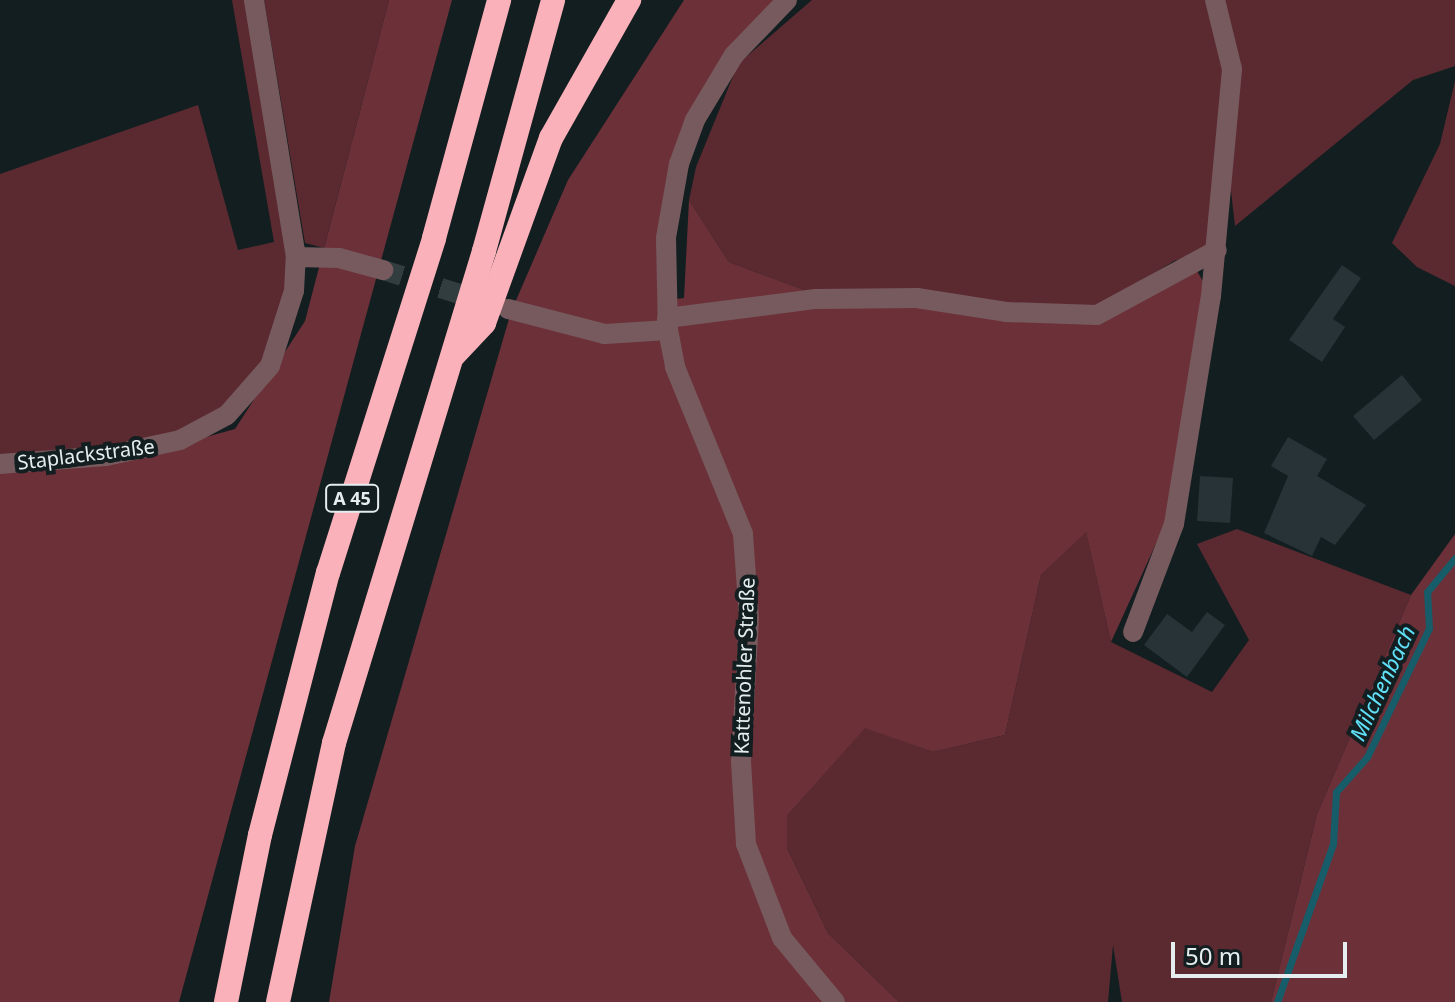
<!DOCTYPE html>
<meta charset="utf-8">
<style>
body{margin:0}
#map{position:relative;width:1455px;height:1002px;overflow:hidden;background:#121e20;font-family:"Noto Sans",sans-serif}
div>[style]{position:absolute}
.green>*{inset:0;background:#5b2a31}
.forest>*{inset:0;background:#6c3039}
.stream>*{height:7px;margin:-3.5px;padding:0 3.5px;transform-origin:3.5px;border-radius:3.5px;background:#165d69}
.building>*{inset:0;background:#273336}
.minor-tunnel>*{height:20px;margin-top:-10px;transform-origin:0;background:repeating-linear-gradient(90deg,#323d3f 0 20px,transparent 0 30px)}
.minor>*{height:20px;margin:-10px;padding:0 10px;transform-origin:10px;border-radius:10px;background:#775a5d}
.highway>*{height:24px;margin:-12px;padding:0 12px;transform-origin:12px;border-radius:12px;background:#fbb1b9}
span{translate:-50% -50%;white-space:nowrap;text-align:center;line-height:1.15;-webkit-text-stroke:8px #121e20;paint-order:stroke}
.shield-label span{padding:2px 6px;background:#121e20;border:2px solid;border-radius:6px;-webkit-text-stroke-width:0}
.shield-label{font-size:18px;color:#e6edef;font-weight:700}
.street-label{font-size:20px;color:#e6edef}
.water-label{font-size:22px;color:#60e1f8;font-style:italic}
.scale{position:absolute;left:1171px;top:942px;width:176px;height:36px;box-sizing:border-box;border:4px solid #e6edef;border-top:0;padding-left:10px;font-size:24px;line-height:28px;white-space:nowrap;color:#e6edef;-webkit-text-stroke:6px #121e20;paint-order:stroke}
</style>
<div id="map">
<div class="green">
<div style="clip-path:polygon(232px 0,254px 0,296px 257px,252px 390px,180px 440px,0 464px,0 174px,198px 105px,238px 250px,274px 242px)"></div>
<div style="clip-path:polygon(264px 0,389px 0,324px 248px,305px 243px)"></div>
<div style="clip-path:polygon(812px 0,1208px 0,1223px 43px,1217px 247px,1174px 261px,1095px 309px,807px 291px,729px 262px,689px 200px,696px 167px,738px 64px)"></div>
<div style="clip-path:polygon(1222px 0,1455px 0,1455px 66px,1413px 80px,1235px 226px,1230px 182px,1238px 70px)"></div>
<div style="clip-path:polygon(1455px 81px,1455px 286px,1417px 267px,1392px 243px,1440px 144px)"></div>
<div style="clip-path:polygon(1237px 529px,1411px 595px,1317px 814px,1271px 1002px,1122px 1002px,1113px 945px,1108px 1002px,899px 1002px,828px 933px,787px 848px,787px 816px,865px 727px,933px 752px,1005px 735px,1041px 575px,1086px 531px,1111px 642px,1212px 692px,1249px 640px,1197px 544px)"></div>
</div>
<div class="forest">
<div style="clip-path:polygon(389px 0,452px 0,179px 1002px,0 1002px,0 469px,105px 465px,235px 429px,305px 321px)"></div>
<div style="clip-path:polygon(684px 0,787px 0,761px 24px,679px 164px,667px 300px,684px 298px,689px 200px,729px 262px,807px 291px,1098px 319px,1197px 271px,1208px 290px,1165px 524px,1111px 642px,1086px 532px,1041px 575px,1005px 735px,933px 752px,865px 728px,787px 816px,787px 848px,828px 933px,899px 1002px,329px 1002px,355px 846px,511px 312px,568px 180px)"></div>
<div style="clip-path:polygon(1455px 534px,1455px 1002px,1271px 1002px,1317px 814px,1411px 595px)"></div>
</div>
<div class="stream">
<div style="left:1277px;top:1002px;width:168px;rotate:-70.5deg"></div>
<div style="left:1333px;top:844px;width:52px;rotate:-86.7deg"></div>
<div style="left:1336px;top:792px;width:47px;rotate:-48.5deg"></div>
<div style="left:1367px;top:757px;width:143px;rotate:-64.3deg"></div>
<div style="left:1429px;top:628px;width:36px;rotate:-93deg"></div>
<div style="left:1427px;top:592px;width:44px;rotate:-50.5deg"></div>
</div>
<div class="building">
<div style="clip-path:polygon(1342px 265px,1361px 278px,1333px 319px,1345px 327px,1322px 362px,1289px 340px)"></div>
<div style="clip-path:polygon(1402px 375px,1422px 400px,1374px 440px,1353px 416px)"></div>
<div style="clip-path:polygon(1288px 437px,1327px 459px,1317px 476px,1366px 505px,1335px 545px,1321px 537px,1312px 556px,1264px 533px,1288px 476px,1271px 466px)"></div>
<div style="clip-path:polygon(1200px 476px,1233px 478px,1230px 523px,1197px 521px)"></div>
<div style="clip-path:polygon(1207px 612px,1225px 625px,1187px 677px,1144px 645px,1167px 614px,1192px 632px)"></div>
</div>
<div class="minor-tunnel">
<div style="left:383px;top:270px;width:104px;rotate:17.4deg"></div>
</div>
<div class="minor">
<div style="left:787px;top:0;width:76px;rotate:133.9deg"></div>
<div style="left:734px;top:55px;width:76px;rotate:121deg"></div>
<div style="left:695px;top:120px;width:47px;rotate:110deg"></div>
<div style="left:679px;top:164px;width:75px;rotate:100deg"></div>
<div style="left:666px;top:238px;width:92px;rotate:88.8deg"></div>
<div style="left:668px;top:330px;width:38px;rotate:79deg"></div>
<div style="left:675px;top:367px;width:180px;rotate:67.8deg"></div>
<div style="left:743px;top:534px;width:84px;rotate:85.9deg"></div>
<div style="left:749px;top:618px;width:144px;rotate:93.2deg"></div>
<div style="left:741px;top:762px;width:82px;rotate:86.5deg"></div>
<div style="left:746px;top:844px;width:101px;rotate:69deg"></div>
<div style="left:782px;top:938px;width:83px;rotate:50.4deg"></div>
<div style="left:296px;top:257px;width:43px;rotate:1.3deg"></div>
<div style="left:339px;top:258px;width:46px;rotate:15.3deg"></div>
<div style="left:508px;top:309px;width:100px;rotate:14.5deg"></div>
<div style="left:605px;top:334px;width:63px;rotate:-3.6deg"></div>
<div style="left:667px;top:318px;width:150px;rotate:-7.3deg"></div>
<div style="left:816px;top:299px;width:101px;rotate:-0.6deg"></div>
<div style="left:917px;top:298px;width:90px;rotate:8.9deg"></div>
<div style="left:1006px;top:312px;width:91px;rotate:1.9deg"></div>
<div style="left:1097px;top:315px;width:136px;rotate:-28.4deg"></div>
<div style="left:0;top:464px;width:106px;rotate:-4.3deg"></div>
<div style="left:106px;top:456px;width:76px;rotate:-12.2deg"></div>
<div style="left:180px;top:440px;width:53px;rotate:-28deg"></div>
<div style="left:227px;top:415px;width:65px;rotate:-48.7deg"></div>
<div style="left:270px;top:366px;width:79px;rotate:-72.3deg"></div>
<div style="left:294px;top:291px;width:34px;rotate:-87deg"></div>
<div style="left:296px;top:257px;width:260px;rotate:-99.3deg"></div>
<div style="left:1133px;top:632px;width:116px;rotate:-69.2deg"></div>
<div style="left:1174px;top:524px;width:231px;rotate:-80.8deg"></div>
<div style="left:1211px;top:296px;width:228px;rotate:-84.7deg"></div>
<div style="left:1232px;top:69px;width:71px;rotate:-103.8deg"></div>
</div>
<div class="highway">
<div style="left:454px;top:355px;width:44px;rotate:-46.8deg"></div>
<div style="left:484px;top:323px;width:197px;rotate:-70.1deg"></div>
<div style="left:551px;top:138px;width:159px;rotate:-60.5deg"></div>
<div style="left:226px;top:1002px;width:170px;rotate:-78.5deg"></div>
<div style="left:260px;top:835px;width:271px;rotate:-75.5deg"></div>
<div style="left:328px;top:573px;width:351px;rotate:-72.4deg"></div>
<div style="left:434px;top:238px;width:247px;rotate:-74.7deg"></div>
<div style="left:278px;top:1002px;width:265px;rotate:-77.8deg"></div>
<div style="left:334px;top:743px;width:514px;rotate:-73.04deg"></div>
<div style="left:484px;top:251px;width:260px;rotate:-74.6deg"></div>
</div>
<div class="shield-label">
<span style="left:352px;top:498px">A 45</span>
</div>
<div class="street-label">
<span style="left:86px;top:454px;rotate:-7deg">Staplackstraße</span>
<span style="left:744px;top:666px;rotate:-88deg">Kattenohler Straße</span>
</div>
<div class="water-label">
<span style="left:1382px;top:683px;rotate:-65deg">Milchenbach</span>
</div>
<div class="scale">50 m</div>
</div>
